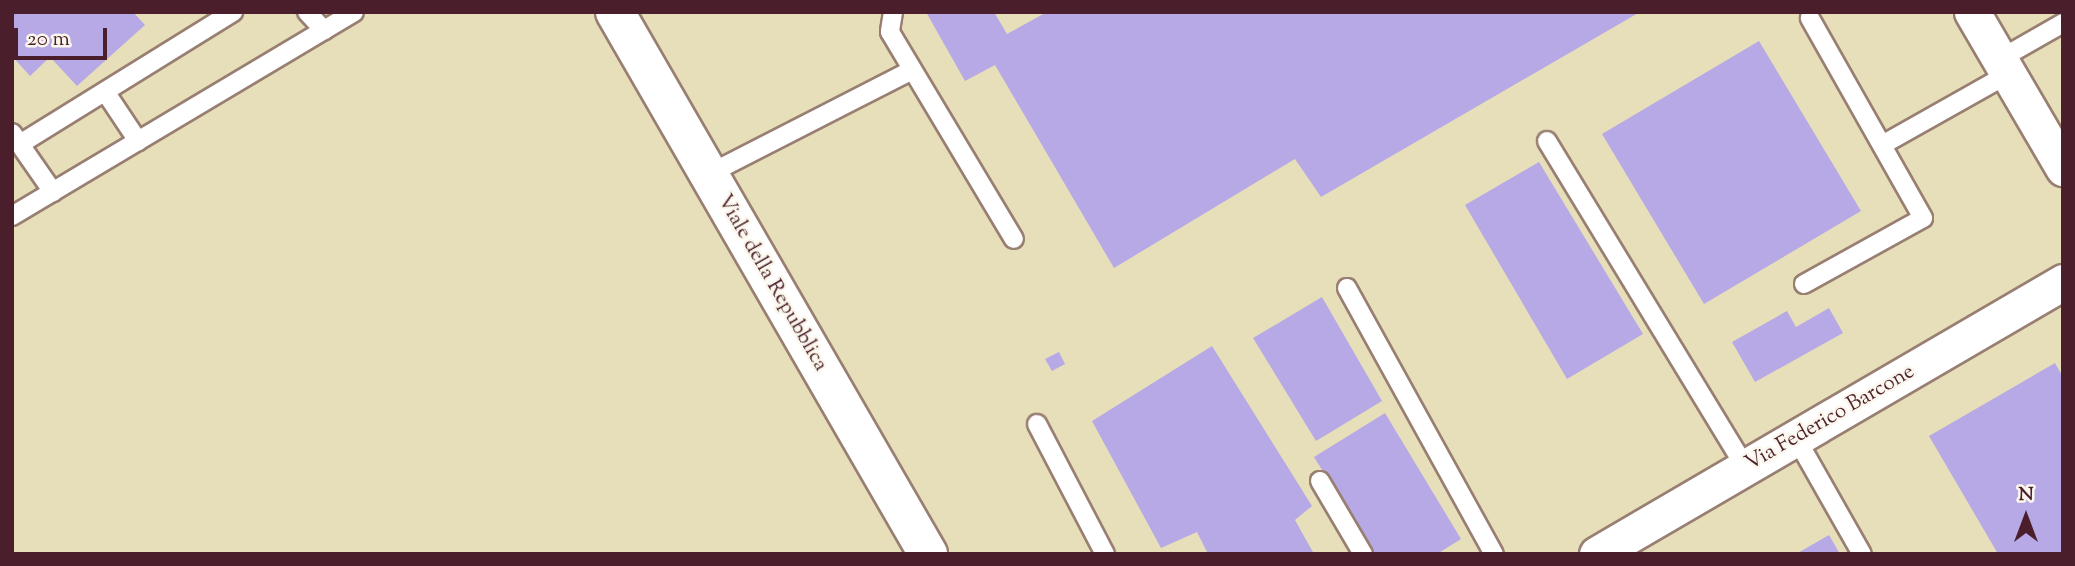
<!DOCTYPE html>
<style>
body{margin:0}
#map{position:relative;width:2075px;height:566px;overflow:hidden;background:#e7dfba;font-family:"Sorts Mill Goudy",serif}
div>[style]{position:absolute}
.building>*{inset:0;background:#b7a9e6}
.roads{filter:drop-shadow(2px 0 #987f72) drop-shadow(-2px 0 #987f72) drop-shadow(0 2px #987f72) drop-shadow(0 -2px #987f72)}
.lane>*{height:18px;margin:-9px;padding:0 9px;transform-origin:9px;border-radius:9px;background:#fff}
.street>*{height:35px;margin:-17.5px;padding:0 17.5px;transform-origin:17.5px;border-radius:17.5px;background:#fff}
.secondary>*{height:38px;margin:-19px;padding:0 19px;transform-origin:19px;border-radius:19px;background:#fff}
span{translate:-50% -50%;white-space:nowrap;text-align:center;line-height:1.15;-webkit-text-stroke:5px #fbf7ec;paint-order:stroke}
.street-label{font-size:21px;color:#4a1f2b}
.frame{position:absolute;inset:0;border:14px solid #4a1f2b;pointer-events:none}
.north{position:absolute;left:1991px;top:482px;width:70px;height:70px;-webkit-text-stroke:5px #fbf7ec;paint-order:stroke;rotate:0deg;font-size:19px;font-weight:700;line-height:28px;text-align:center;color:#4a1f2b}
.north::after{content:'';display:block;margin:auto;width:24px;height:32px;background:#4a1f2b;clip-path:polygon(50% 0,100% 100%,50% 72%,0 100%)}
.scale{position:absolute;left:14px;top:28px;width:93px;height:32px;box-sizing:border-box;border:4px solid #4a1f2b;border-top:0;padding-left:9px;font-size:21px;line-height:24px;white-space:nowrap;color:#4a1f2b;-webkit-text-stroke:5px #fbf7ec;paint-order:stroke}
</style>
<div id="map">
<div class="building">
<div style="clip-path:polygon(12px 12px,133px 12px,145px 25px,77px 86px,50px 57px,30px 76px,12px 56px)"></div>
<div style="clip-path:polygon(926px 12px,994px 12px,1007px 34px,1047px 12px,1640px 12px,1321px 197px,1295px 159px,1114px 268px,995px 65px,965px 81px)"></div>
<div style="clip-path:polygon(1759px 41px,1861px 211px,1704px 304px,1602px 134px)"></div>
<div style="clip-path:polygon(1539px 162px,1643px 334px,1567px 379px,1465px 205px)"></div>
<div style="clip-path:polygon(1322px 297px,1382px 401px,1316px 441px,1253px 338px)"></div>
<div style="clip-path:polygon(1829px 308px,1843px 333px,1755px 382px,1732px 342px,1787px 311px,1796px 327px)"></div>
<div style="clip-path:polygon(1212px 346px,1312px 506px,1295px 520px,1314px 554px,1208px 554px,1197px 532px,1161px 548px,1092px 421px)"></div>
<div style="clip-path:polygon(1059px 352px,1065px 364px,1052px 371px,1045px 359px)"></div>
<div style="clip-path:polygon(2055px 363px,2063px 377px,2063px 554px,1998px 554px,1929px 436px)"></div>
<div style="clip-path:polygon(1385px 413px,1461px 539px,1437px 554px,1374px 554px,1314px 457px)"></div>
<div style="clip-path:polygon(1829px 535px,1840px 554px,1796px 554px)"></div>
</div>
<div class="roads">
<div class="lane">
<div style="left:307px;top:12px;width:25px;rotate:47deg"></div>
<div style="left:893px;top:12px;width:20px;rotate:99deg"></div>
<div style="left:890px;top:32px;width:241px;rotate:59.1deg"></div>
<div style="left:2000px;top:59px;width:73px;rotate:-29.7deg"></div>
<div style="left:106px;top:93px;width:58px;rotate:56.3deg"></div>
<div style="left:12px;top:133px;width:72px;rotate:55.2deg"></div>
<div style="left:1547px;top:141px;width:381px;rotate:58.7deg"></div>
<div style="left:20px;top:144px;width:251px;rotate:-31.8deg"></div>
<div style="left:1882px;top:145px;width:145px;rotate:-29.4deg"></div>
<div style="left:709px;top:174px;width:228px;rotate:-27.1deg"></div>
<div style="left:12px;top:216px;width:398px;rotate:-30.8deg"></div>
<div style="left:1804px;top:284px;width:136px;rotate:-29deg"></div>
<div style="left:1923px;top:218px;width:230px;rotate:-119.5deg"></div>
<div style="left:1347px;top:288px;width:304px;rotate:61.1deg"></div>
<div style="left:1037px;top:424px;width:147px;rotate:62.4deg"></div>
<div style="left:1796px;top:438px;width:133px;rotate:60.4deg"></div>
<div style="left:1320px;top:481px;width:85px;rotate:59.5deg"></div>
</div>
<div class="street">
<div style="left:1972px;top:12px;width:181px;rotate:59.7deg"></div>
<div style="left:1597px;top:554px;width:540px;rotate:-30.27deg"></div>
</div>
<div class="secondary">
<div style="left:615px;top:12px;width:626px;rotate:59.99deg"></div>
</div>
</div>
<div class="street-label">
<span style="left:772px;top:283px;rotate:60deg">Viale della Repubblica</span>
<span style="left:1830px;top:418px;rotate:-30deg">Via Federico Barcone</span>
</div>
<div class="frame"></div>
<div class="north">N</div>
<div class="scale">20 m</div>
</div>
